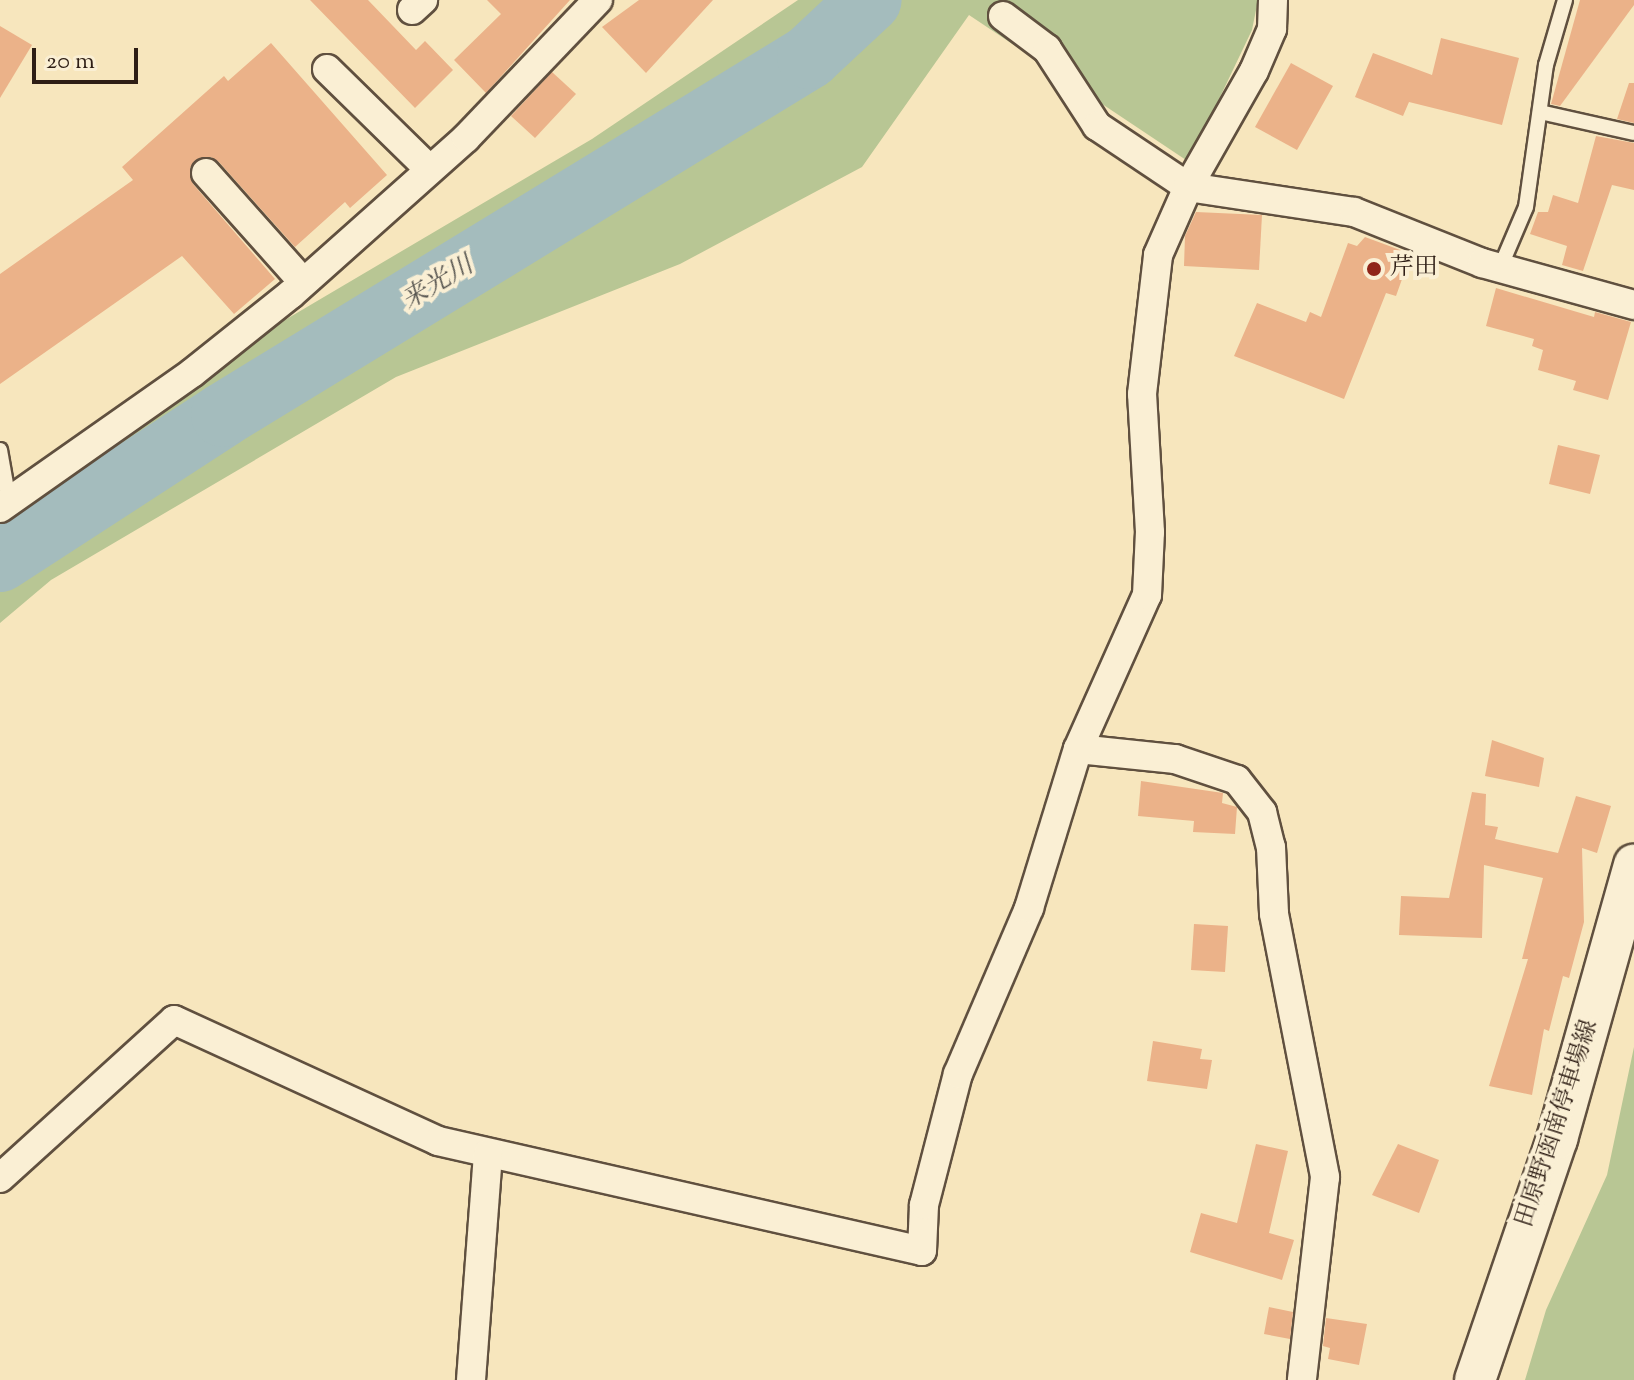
<!DOCTYPE html>
<meta charset="utf-8">
<style>
body{margin:0}
#map{position:relative;width:1634px;height:1380px;overflow:hidden;background:#f7e6bd;font-family:"Sorts Mill Goudy","Noto Serif JP",serif}
div>[style]{position:absolute}
.green>*{inset:0;background:#b8c694}
.river>*{height:64px;margin:-32px;padding:0 32px;transform-origin:32px;border-radius:32px;background:#a4bcbd}
.building>*{inset:0;background:#ebb289}
.roads{filter:drop-shadow(2px 0 #60503f) drop-shadow(-2px 0 #60503f) drop-shadow(0 2px #60503f) drop-shadow(0 -2px #60503f)}
.lane>*{height:14px;margin:-7px;padding:0 7px;transform-origin:7px;border-radius:7px;background:#faefd4}
.street>*{height:28px;margin:-14px;padding:0 14px;transform-origin:14px;border-radius:14px;background:#faefd4}
.secondary>*{height:40px;margin:-20px;padding:0 20px;transform-origin:20px;border-radius:20px;background:#faefd4}
.dots>*{width:22px;height:22px;translate:-50% -50%;box-sizing:border-box;border:4px solid #faefd4;border-radius:50%}
span{translate:-50% -50%;white-space:nowrap;text-align:center;line-height:1.15;-webkit-text-stroke:8px #faefd4;paint-order:stroke}
.poi-label{font-size:24px;color:#2e1e15}
.left{translate:0 -50%;text-align:left}
.street-label{font-size:24px;color:#2e1e15}
.water-label{font-size:26px;color:#575550;font-style:italic}
.scale{position:absolute;left:32px;top:48px;width:106px;height:36px;box-sizing:border-box;border:4px solid #2e1e15;border-top:0;padding-left:10px;font-size:24px;line-height:28px;white-space:nowrap;color:#2e1e15;-webkit-text-stroke:6px #faefd4;paint-order:stroke}
</style>
<div id="map">
<div class="green">
<div style="clip-path:polygon(798px 0,1258px 0,1252px 30px,1189px 162px,969px 15px,862px 167px,680px 264px,396px 377px,51px 580px,0 623px,0 518px,166px 390px,592px 139px)"></div>
<div style="clip-path:polygon(1634px 1047px,1634px 1380px,1525px 1380px,1546px 1310px,1607px 1175px)"></div>
</div>
<div class="river">
<div style="left:0;top:560px;width:266px;rotate:-33deg"></div>
<div style="left:223px;top:415px;width:687px;rotate:-31.42deg"></div>
<div style="left:809px;top:57px;width:83px;rotate:-43.1deg"></div>
</div>
<div class="building">
<div style="clip-path:polygon(310px 0,368px 0,416px 50px,425px 41px,453px 70px,415px 108px)"></div>
<div style="clip-path:polygon(487px 0,570px 0,486px 93px,454px 60px,501px 14px)"></div>
<div style="clip-path:polygon(639px 0,713px 0,646px 73px,602px 27px)"></div>
<div style="clip-path:polygon(1580px 0,1634px 0,1634px 5px,1560px 106px,1551px 104px)"></div>
<div style="clip-path:polygon(0 26px,32px 45px,0 98px)"></div>
<div style="clip-path:polygon(1441px 38px,1519px 58px,1502px 125px,1409px 102px,1403px 116px,1355px 97px,1373px 53px,1432px 75px)"></div>
<div style="clip-path:polygon(271px 43px,387px 175px,350px 208px,345px 202px,295px 247px,219px 162px,211px 157px,195px 160px,190px 168px,193px 184px,275px 279px,234px 314px,182px 256px,0 384px,0 274px,133px 180px,122px 167px,224px 76px,228px 81px)"></div>
<div style="clip-path:polygon(1291px 63px,1333px 86px,1297px 150px,1255px 127px)"></div>
<div style="clip-path:polygon(552px 72px,576px 94px,535px 138px,511px 116px)"></div>
<div style="clip-path:polygon(1629px 83px,1634px 83px,1634px 123px,1617px 119px)"></div>
<div style="clip-path:polygon(1596px 136px,1634px 143px,1634px 190px,1612px 185px,1583px 271px,1562px 265px,1567px 246px,1530px 234px,1538px 212px,1548px 212px,1553px 195px,1578px 203px)"></div>
<div style="clip-path:polygon(1196px 212px,1262px 215px,1259px 270px,1184px 266px,1185px 236px)"></div>
<div style="clip-path:polygon(1365px 237px,1411px 254px,1396px 296px,1386px 293px,1344px 399px,1234px 356px,1257px 303px,1306px 322px,1310px 312px,1321px 317px,1348px 243px,1357px 246px)"></div>
<div style="clip-path:polygon(1496px 288px,1594px 317px,1595px 312px,1631px 322px,1608px 400px,1573px 390px,1576px 381px,1538px 370px,1543px 350px,1532px 346px,1534px 339px,1486px 326px)"></div>
<div style="clip-path:polygon(1558px 445px,1600px 455px,1590px 494px,1549px 484px)"></div>
<div style="clip-path:polygon(1492px 740px,1544px 758px,1539px 787px,1485px 776px)"></div>
<div style="clip-path:polygon(1141px 781px,1223px 793px,1222px 803px,1237px 807px,1235px 834px,1193px 832px,1194px 821px,1138px 816px)"></div>
<div style="clip-path:polygon(1472px 792px,1486px 794px,1485px 825px,1498px 827px,1495px 839px,1558px 853px,1576px 796px,1611px 806px,1597px 853px,1582px 848px,1584px 922px,1569px 978px,1563px 976px,1549px 1031px,1544px 1029px,1532px 1095px,1489px 1086px,1528px 959px,1522px 959px,1543px 878px,1484px 865px,1482px 938px,1399px 935px,1401px 896px,1449px 898px)"></div>
<div style="clip-path:polygon(1194px 924px,1228px 926px,1225px 972px,1191px 970px)"></div>
<div style="clip-path:polygon(1153px 1041px,1202px 1049px,1200px 1059px,1212px 1060px,1207px 1089px,1147px 1081px)"></div>
<div style="clip-path:polygon(1256px 1144px,1288px 1151px,1269px 1233px,1294px 1240px,1282px 1280px,1190px 1252px,1201px 1213px,1237px 1223px)"></div>
<div style="clip-path:polygon(1398px 1144px,1439px 1160px,1419px 1213px,1372px 1195px)"></div>
<div style="clip-path:polygon(1269px 1307px,1293px 1312px,1290px 1339px,1264px 1334px)"></div>
<div style="clip-path:polygon(1326px 1318px,1367px 1324px,1359px 1365px,1328px 1359px,1330px 1348px,1323px 1346px)"></div>
</div>
<div class="roads">
<div class="lane">
<div style="left:1540px;top:112px;width:96px;rotate:12.6deg"></div>
<div style="left:1500px;top:268px;width:66px;rotate:-66.9deg"></div>
<div style="left:1526px;top:207px;width:143px;rotate:-82deg"></div>
<div style="left:1546px;top:65px;width:68px;rotate:-73.7deg"></div>
<div style="left:0;top:450px;width:52px;rotate:80deg"></div>
</div>
<div class="street">
<div style="left:412px;top:10px;width:15px;rotate:-42deg"></div>
<div style="left:1003px;top:16px;width:55px;rotate:36.9deg"></div>
<div style="left:1047px;top:49px;width:92px;rotate:57deg"></div>
<div style="left:1097px;top:126px;width:110px;rotate:33.8deg"></div>
<div style="left:1188px;top:187px;width:168px;rotate:8.6deg"></div>
<div style="left:1354px;top:212px;width:138px;rotate:21.7deg"></div>
<div style="left:1482px;top:263px;width:158px;rotate:15.4deg"></div>
<div style="left:327px;top:69px;width:144px;rotate:44.4deg"></div>
<div style="left:206px;top:173px;width:146px;rotate:48.3deg"></div>
<div style="left:0;top:508px;width:235px;rotate:-35.1deg"></div>
<div style="left:192px;top:373px;width:127px;rotate:-38.6deg"></div>
<div style="left:291px;top:294px;width:234px;rotate:-41.7deg"></div>
<div style="left:466px;top:138px;width:191px;rotate:-46.3deg"></div>
<div style="left:1078px;top:749px;width:98px;rotate:5.9deg"></div>
<div style="left:1175px;top:759px;width:65px;rotate:18.7deg"></div>
<div style="left:1237px;top:780px;width:41px;rotate:52deg"></div>
<div style="left:1262px;top:812px;width:36px;rotate:76deg"></div>
<div style="left:1271px;top:847px;width:67px;rotate:87.4deg"></div>
<div style="left:1274px;top:914px;width:268px;rotate:79deg"></div>
<div style="left:1325px;top:1177px;width:204px;rotate:96.5deg"></div>
<div style="left:0;top:1178px;width:235px;rotate:-42.2deg"></div>
<div style="left:174px;top:1020px;width:290px;rotate:24.6deg"></div>
<div style="left:438px;top:1141px;width:496px;rotate:12.8deg"></div>
<div style="left:922px;top:1251px;width:46px;rotate:-87.5deg"></div>
<div style="left:924px;top:1205px;width:135px;rotate:-75.5deg"></div>
<div style="left:958px;top:1074px;width:181px;rotate:-66.8deg"></div>
<div style="left:1029px;top:908px;width:166px;rotate:-72.9deg"></div>
<div style="left:1078px;top:749px;width:169px;rotate:-65.9deg"></div>
<div style="left:1147px;top:595px;width:63px;rotate:-87.3deg"></div>
<div style="left:1150px;top:532px;width:138px;rotate:-93.3deg"></div>
<div style="left:1142px;top:394px;width:140px;rotate:-83.4deg"></div>
<div style="left:1158px;top:255px;width:74px;rotate:-66.2deg"></div>
<div style="left:1188px;top:187px;width:133px;rotate:-60.4deg"></div>
<div style="left:1254px;top:71px;width:46px;rotate:-66.8deg"></div>
<div style="left:1272px;top:29px;width:29px;rotate:-88deg"></div>
<div style="left:471px;top:1380px;width:227px;rotate:-85.7deg"></div>
</div>
<div class="secondary">
<div style="left:1475px;top:1380px;width:255px;rotate:-71.2deg"></div>
<div style="left:1557px;top:1139px;width:285px;rotate:-74.3deg"></div>
</div>
</div>
<div class="dots">
<div style="left:1374px;top:269px;background:#8f2418"></div>
</div>
<div class="poi-label">
<span class="left" style="left:1390px;top:269px">芹田</span>
</div>
<div class="street-label">
<span style="left:1558px;top:1124px;rotate:-72deg">田原野函南停車場線</span>
</div>
<div class="water-label">
<span style="left:438px;top:284px;rotate:-31deg">来光川</span>
</div>
<div class="scale">20 m</div>
</div>
